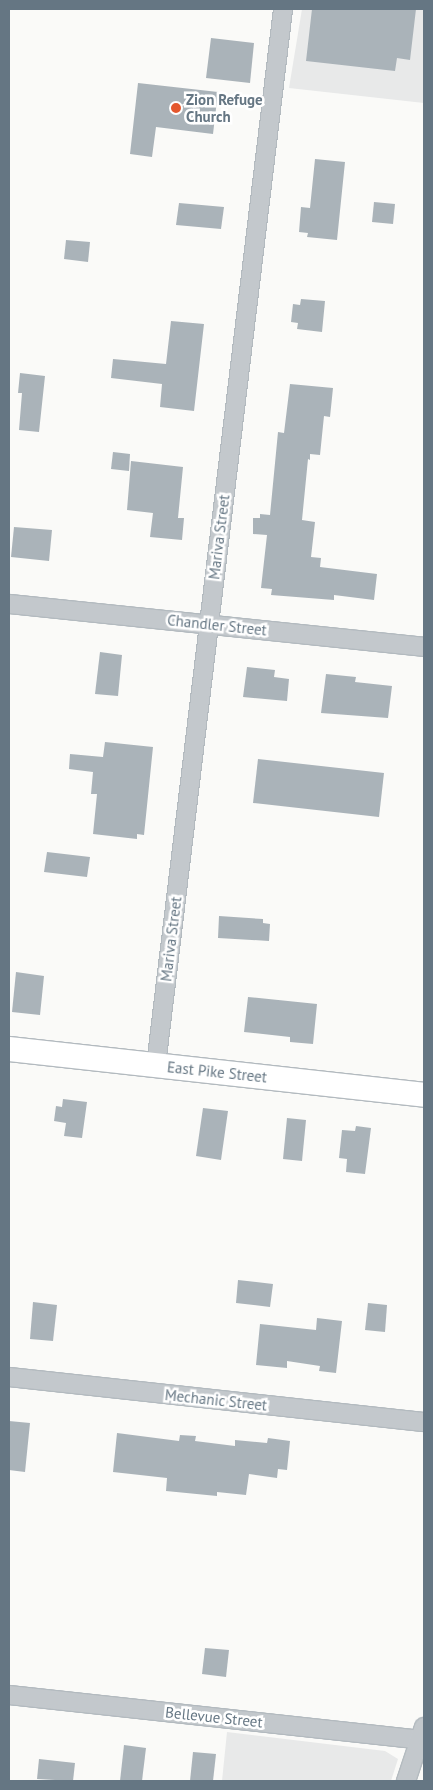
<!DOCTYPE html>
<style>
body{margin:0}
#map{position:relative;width:433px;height:1790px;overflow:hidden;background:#fafaf8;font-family:"PT Sans",sans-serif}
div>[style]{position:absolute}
.built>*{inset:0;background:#e8e9e9}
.building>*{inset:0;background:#aab3b9}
.roads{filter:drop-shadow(1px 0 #b3babf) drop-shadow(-1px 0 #b3babf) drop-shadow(0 1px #b3babf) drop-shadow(0 -1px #b3babf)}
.street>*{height:18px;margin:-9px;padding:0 9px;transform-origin:9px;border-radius:9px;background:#c3c8cc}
.secondary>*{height:24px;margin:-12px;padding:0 12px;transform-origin:12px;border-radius:12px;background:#fff}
.dots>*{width:14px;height:14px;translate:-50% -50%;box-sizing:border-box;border:2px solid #fff;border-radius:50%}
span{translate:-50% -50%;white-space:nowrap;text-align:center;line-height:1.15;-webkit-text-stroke:5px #fff;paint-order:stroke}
.poi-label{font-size:15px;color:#657683;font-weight:700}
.left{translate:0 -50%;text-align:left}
.street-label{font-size:15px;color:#657683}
.frame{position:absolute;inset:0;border:10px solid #657683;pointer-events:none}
</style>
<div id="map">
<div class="built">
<div style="clip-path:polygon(302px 9px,424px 9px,424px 103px,289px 88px)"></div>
<div style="clip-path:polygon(227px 1732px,385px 1751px,398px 1759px,391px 1781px,222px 1781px)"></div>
</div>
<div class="building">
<div style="clip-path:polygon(312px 9px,416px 9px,410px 60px,397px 58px,395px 71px,306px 61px)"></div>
<div style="clip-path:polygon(211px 38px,254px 43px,250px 83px,206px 78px)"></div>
<div style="clip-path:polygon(138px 83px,218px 92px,213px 134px,156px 127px,152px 157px,130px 154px)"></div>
<div style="clip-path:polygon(315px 159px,345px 162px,337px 240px,307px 237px,308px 233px,299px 232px,301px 207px,310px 208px)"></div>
<div style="clip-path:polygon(374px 202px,395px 204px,393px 224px,372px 222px)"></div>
<div style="clip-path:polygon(179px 203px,224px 207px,221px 229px,176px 225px)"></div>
<div style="clip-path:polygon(66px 240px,90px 242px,88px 262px,64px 259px)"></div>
<div style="clip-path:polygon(301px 299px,325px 301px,322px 332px,297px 329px,298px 323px,291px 322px,293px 304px,300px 305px)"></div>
<div style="clip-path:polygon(171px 321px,204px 324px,194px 411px,160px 407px,162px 384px,111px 378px,113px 359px,166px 364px)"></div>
<div style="clip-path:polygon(20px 373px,45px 376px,39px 432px,19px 430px,22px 393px,18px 393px)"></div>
<div style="clip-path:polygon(290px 384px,333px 388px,330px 417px,324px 416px,320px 455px,310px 454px,310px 460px,308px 459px,302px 520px,315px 522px,311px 557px,321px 558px,320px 567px,377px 574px,374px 600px,334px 595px,334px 600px,271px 595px,272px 589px,261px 588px,267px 535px,253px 534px,253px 518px,260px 518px,260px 514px,270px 515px,278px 432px,284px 433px)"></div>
<div style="clip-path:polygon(113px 452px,130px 454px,129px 471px,111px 469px)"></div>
<div style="clip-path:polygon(131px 461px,183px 467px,178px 518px,184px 518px,182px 540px,150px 537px,153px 513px,127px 510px)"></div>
<div style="clip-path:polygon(14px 527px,52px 530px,49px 561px,11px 557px)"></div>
<div style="clip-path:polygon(100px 652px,122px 655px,118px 696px,95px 694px)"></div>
<div style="clip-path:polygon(247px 667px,275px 670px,274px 677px,289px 679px,287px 701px,243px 697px)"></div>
<div style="clip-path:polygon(326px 674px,356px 677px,355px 682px,392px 686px,388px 718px,321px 713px)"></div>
<div style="clip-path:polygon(105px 742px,153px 747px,144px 835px,137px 834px,137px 839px,93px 834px,97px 794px,91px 794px,93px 772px,69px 769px,70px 754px,103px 757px)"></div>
<div style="clip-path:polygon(258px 759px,384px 773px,379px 817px,253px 803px)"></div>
<div style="clip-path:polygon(47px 852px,90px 857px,87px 877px,44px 872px)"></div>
<div style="clip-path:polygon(219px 916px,263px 919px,263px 923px,270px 924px,269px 941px,218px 938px)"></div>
<div style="clip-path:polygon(16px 972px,44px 976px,40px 1015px,12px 1012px)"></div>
<div style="clip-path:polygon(248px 997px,317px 1004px,313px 1044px,290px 1042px,290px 1037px,244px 1032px)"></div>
<div style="clip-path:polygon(63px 1099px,87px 1102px,82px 1138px,64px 1136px,66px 1123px,54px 1121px,56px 1106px,62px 1107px)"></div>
<div style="clip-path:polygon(203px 1108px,228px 1111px,221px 1160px,196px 1156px)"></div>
<div style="clip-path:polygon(287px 1118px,306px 1120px,302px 1161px,283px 1159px)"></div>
<div style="clip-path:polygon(356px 1126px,371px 1128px,365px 1174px,346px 1172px,347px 1159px,339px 1158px,342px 1130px,355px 1131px)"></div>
<div style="clip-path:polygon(238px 1280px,273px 1284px,270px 1307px,236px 1303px)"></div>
<div style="clip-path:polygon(33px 1302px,57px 1305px,53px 1341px,30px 1339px)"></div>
<div style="clip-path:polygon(368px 1303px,387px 1305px,385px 1332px,365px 1330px)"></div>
<div style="clip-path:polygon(317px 1318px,342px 1321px,336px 1373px,319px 1371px,320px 1366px,287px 1361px,287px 1368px,256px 1365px,260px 1324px,316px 1330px)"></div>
<div style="clip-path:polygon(9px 1421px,30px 1423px,25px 1472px,9px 1470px)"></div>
<div style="clip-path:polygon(117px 1433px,179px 1441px,180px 1435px,196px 1436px,195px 1441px,235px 1446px,235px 1440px,267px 1443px,268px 1438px,290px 1441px,287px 1470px,278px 1469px,277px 1478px,249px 1474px,246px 1495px,217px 1492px,217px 1496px,166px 1491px,167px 1478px,113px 1472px)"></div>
<div style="clip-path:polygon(205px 1648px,229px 1650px,226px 1677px,202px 1674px)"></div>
<div style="clip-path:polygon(124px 1745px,146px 1748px,142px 1781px,120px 1781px)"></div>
<div style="clip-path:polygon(193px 1752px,216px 1754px,213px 1781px,190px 1781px)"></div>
<div style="clip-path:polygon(39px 1759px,75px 1763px,73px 1781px,37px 1779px)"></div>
</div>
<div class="roads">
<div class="street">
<div style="left:9px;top:604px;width:417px;rotate:5.9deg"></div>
<div style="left:156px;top:1065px;width:1064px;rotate:-83.14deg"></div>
<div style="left:9px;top:1377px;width:417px;rotate:6.2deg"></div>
<div style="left:9px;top:1695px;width:413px;rotate:6.2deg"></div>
<div style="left:406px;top:1781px;width:57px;rotate:-71.6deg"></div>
</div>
<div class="secondary">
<div style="left:9px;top:1049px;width:418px;rotate:6.3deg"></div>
</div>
</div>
<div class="dots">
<div style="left:176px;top:108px;background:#e4572e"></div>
</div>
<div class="poi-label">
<span class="left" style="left:186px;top:108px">Zion Refuge<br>Church</span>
</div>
<div class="street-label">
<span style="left:219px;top:537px;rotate:-83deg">Mariva Street</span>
<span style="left:217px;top:625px;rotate:6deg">Chandler Street</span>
<span style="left:171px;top:939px;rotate:-83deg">Mariva Street</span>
<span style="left:217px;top:1072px;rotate:6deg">East Pike Street</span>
<span style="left:216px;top:1400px;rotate:6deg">Mechanic Street</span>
<span style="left:214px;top:1717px;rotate:6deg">Bellevue Street</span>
</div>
<div class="frame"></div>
</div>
